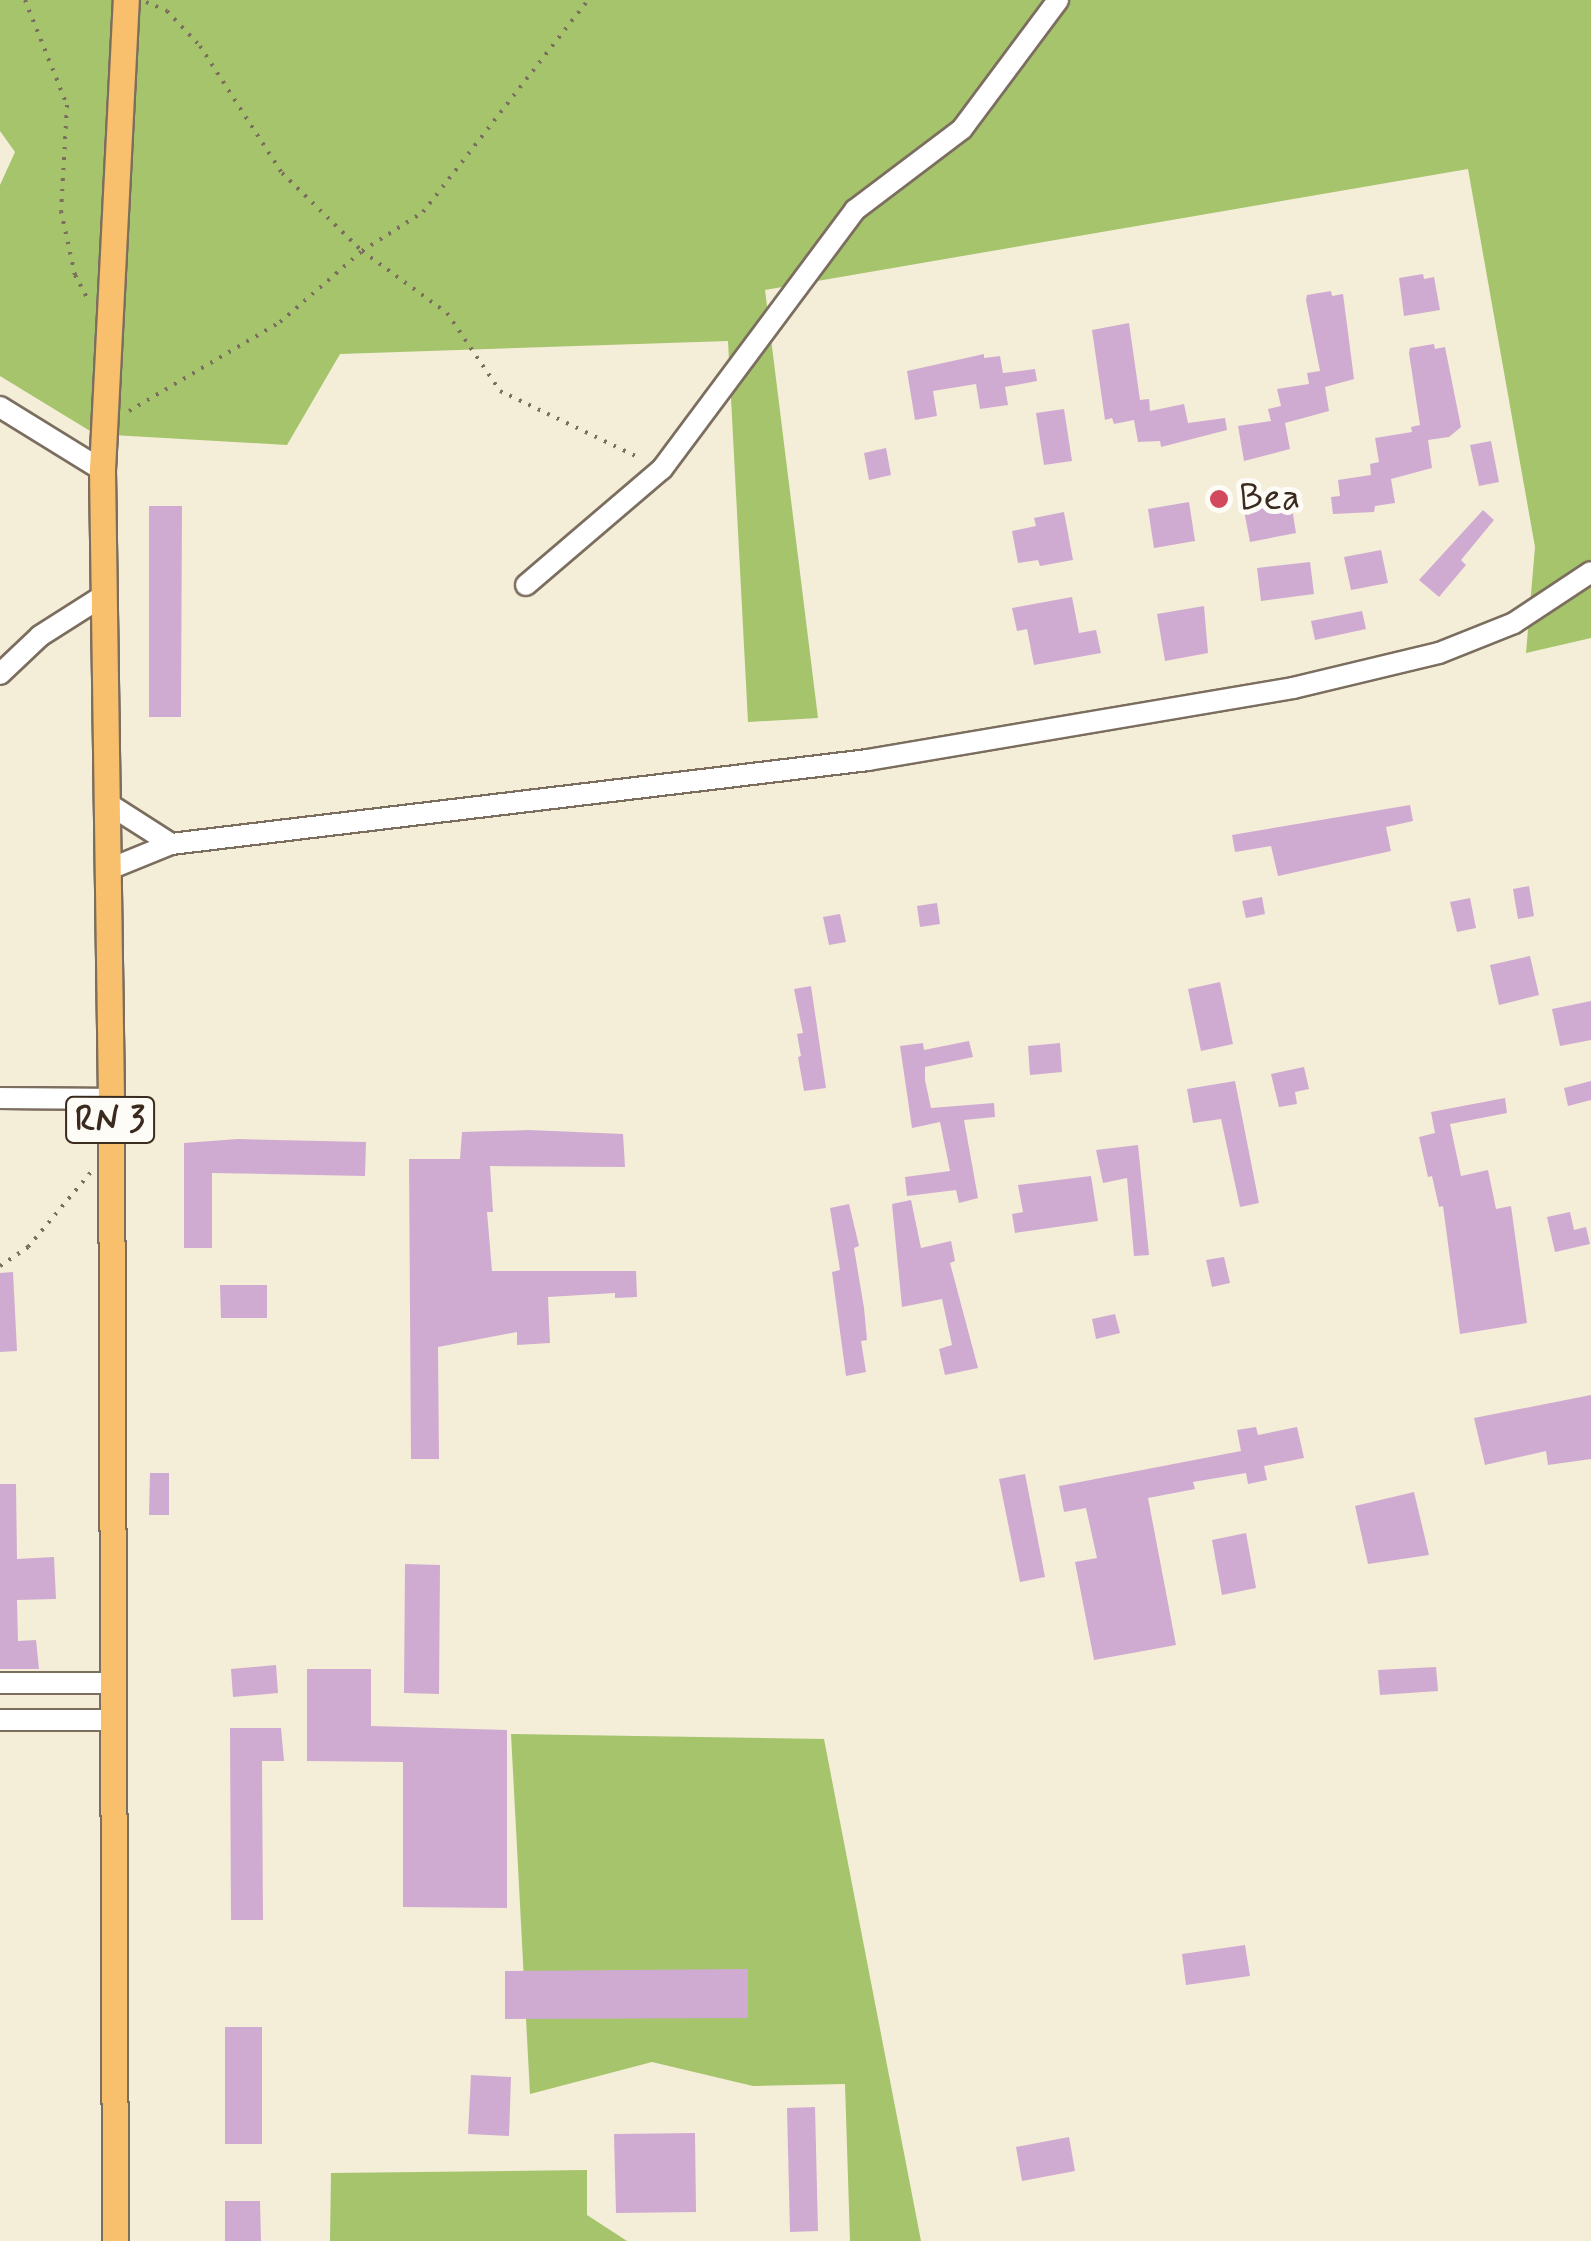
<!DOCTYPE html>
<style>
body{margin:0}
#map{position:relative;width:1591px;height:2241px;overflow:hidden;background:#f4edd8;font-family:Mynerve,sans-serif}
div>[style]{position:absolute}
.green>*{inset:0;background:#a5c46c}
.building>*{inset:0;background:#d0abd1}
.path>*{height:4px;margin-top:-2px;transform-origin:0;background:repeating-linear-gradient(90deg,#7c6e5f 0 2.5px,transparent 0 10.5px)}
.roads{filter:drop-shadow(2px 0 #7c6e5f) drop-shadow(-2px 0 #7c6e5f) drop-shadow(0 2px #7c6e5f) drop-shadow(0 -2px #7c6e5f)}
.minor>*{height:20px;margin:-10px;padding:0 10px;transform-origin:10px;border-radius:10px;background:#fff}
.major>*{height:25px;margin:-12.5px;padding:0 12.5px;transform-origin:12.5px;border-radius:12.5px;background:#f8bf6c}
.dots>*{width:28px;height:28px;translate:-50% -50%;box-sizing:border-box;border:5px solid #fdfcf7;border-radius:50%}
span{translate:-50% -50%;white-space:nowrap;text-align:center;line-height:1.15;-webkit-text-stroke:10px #fdfcf7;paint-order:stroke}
.shield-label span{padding:2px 8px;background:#fdfcf7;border:2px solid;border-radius:8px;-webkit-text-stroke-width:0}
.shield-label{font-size:35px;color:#3b2a1e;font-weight:700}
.poi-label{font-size:38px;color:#3b2a1e}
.left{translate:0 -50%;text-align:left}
</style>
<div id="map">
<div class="green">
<div style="clip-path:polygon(0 0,1591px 0,1591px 638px,1526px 653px,1535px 547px,1468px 169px,765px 290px,818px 718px,748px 722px,728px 341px,340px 354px,287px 445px,95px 434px,0 376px,0 185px,15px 152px,0 131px)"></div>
<div style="clip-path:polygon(511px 1734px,824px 1739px,921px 2241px,850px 2241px,845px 2084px,753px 2086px,652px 2062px,530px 2094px)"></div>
<div style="clip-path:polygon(587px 2170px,587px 2215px,627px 2241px,330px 2241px,331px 2173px)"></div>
</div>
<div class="building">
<div style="clip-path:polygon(1423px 274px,1424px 279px,1434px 277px,1440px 310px,1404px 316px,1399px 278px)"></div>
<div style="clip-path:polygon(1331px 291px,1332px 296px,1343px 294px,1354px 379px,1325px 387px,1329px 411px,1285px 423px,1290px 449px,1244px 461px,1238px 426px,1271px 421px,1268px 409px,1281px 406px,1277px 389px,1309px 384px,1307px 373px,1320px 371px,1306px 300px,1307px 295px)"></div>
<div style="clip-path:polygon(1129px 323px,1140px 400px,1149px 399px,1150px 411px,1184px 404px,1188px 423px,1225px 418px,1227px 430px,1161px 447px,1160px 441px,1138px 442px,1134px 420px,1114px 424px,1112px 418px,1105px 420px,1092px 330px)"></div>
<div style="clip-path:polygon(1434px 344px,1435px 349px,1445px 347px,1461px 427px,1449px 437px,1428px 440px,1432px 468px,1391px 479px,1395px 503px,1375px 506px,1374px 512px,1333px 514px,1331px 497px,1340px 496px,1338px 480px,1371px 475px,1370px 464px,1379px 462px,1375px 438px,1412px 432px,1411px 427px,1420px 425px,1409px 353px,1410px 348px)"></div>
<div style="clip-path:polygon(984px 354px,984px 358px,1000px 356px,1003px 373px,1035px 369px,1037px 381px,1005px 387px,1008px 405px,980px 409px,976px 384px,933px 391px,937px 416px,915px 420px,907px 371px)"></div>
<div style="clip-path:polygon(1064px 409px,1072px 461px,1044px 465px,1036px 413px)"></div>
<div style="clip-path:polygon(1491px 441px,1499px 482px,1479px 486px,1470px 445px)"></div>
<div style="clip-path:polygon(886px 448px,891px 475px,869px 480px,864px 453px)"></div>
<div style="clip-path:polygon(1290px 496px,1296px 533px,1250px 542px,1243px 505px)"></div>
<div style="clip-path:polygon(1189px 502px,1195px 541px,1154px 548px,1148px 509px)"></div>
<div style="clip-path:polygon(149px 506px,182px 506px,181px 717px,149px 717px)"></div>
<div style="clip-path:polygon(1483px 510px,1494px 520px,1461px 560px,1466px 565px,1439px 597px,1419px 580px)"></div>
<div style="clip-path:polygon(1064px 512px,1073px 560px,1040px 566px,1038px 560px,1018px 563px,1012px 531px,1036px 526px,1034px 518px)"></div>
<div style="clip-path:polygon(1381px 550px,1388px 583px,1351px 590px,1344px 557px)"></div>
<div style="clip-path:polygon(1310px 562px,1314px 594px,1261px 601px,1257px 568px)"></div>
<div style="clip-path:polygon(1072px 597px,1079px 633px,1096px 630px,1101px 653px,1034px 665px,1027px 629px,1017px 631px,1012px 608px)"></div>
<div style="clip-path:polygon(1204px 606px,1208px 653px,1165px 661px,1157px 614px)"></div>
<div style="clip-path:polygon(1362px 611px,1366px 629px,1315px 640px,1311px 621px)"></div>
<div style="clip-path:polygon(1410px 805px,1413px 821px,1386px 827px,1391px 851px,1278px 876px,1271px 846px,1235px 852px,1232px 835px)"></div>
<div style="clip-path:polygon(1529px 886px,1534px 916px,1518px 919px,1513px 889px)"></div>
<div style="clip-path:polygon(1262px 897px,1265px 914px,1246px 918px,1242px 901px)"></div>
<div style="clip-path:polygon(1470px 898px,1476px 928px,1457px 932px,1450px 902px)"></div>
<div style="clip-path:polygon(937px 903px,940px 924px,920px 927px,917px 906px)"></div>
<div style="clip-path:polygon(840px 914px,846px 942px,829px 945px,823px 917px)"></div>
<div style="clip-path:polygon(1530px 956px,1539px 995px,1499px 1005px,1490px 965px)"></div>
<div style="clip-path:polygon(1220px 982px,1233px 1044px,1201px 1051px,1188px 989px)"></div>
<div style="clip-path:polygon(811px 986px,826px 1088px,804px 1091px,798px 1057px,801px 1056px,797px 1034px,803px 1033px,794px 989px)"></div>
<div style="clip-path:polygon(1591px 1001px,1591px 1040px,1560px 1046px,1552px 1009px)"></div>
<div style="clip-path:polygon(969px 1041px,973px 1057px,925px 1067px,925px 1080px,931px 1108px,994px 1103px,995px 1117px,964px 1120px,978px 1198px,959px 1203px,956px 1190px,907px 1196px,905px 1177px,950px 1171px,940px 1122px,912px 1128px,900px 1046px,923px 1043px,924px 1050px)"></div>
<div style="clip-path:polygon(1060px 1043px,1062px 1072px,1030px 1075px,1028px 1046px)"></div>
<div style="clip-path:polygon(1304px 1067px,1309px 1089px,1295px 1092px,1297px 1104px,1279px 1107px,1271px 1074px)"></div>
<div style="clip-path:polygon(1235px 1081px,1259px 1203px,1240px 1207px,1221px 1119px,1193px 1123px,1187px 1089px)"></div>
<div style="clip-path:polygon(1591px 1081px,1591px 1100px,1568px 1106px,1564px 1088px)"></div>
<div style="clip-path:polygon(1505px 1098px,1507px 1113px,1450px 1124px,1461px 1176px,1488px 1170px,1496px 1209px,1511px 1206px,1527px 1323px,1460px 1334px,1443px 1206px,1439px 1207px,1432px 1176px,1428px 1177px,1419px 1137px,1435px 1133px,1431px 1112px)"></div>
<div style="clip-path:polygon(529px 1130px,623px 1134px,625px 1167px,490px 1166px,493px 1212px,487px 1212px,492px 1271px,636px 1271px,637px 1297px,615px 1298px,615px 1293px,548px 1297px,550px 1343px,517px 1345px,517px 1332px,438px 1347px,439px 1459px,411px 1459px,409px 1159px,460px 1159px,462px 1132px)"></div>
<div style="clip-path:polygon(238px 1139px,366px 1142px,365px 1176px,212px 1173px,212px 1248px,184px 1248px,184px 1143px)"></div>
<div style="clip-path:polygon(1138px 1145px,1149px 1255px,1134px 1256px,1127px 1178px,1103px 1183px,1096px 1150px)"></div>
<div style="clip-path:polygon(1091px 1176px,1098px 1221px,1015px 1233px,1012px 1214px,1023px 1212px,1018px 1185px)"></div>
<div style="clip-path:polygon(911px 1200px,921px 1248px,951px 1241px,955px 1261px,950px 1263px,978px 1368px,945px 1375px,939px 1349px,952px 1345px,942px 1299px,902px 1307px,892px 1204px)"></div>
<div style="clip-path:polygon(849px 1204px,859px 1246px,854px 1248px,864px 1308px,867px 1340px,861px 1341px,866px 1372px,846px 1376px,832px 1272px,840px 1270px,830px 1208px)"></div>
<div style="clip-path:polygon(1570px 1212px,1574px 1230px,1586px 1227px,1590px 1244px,1555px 1252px,1547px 1217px)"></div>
<div style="clip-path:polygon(1224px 1257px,1230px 1283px,1212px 1287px,1206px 1260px)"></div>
<div style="clip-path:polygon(13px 1272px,17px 1351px,0 1352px,0 1273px)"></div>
<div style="clip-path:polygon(220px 1285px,267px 1285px,267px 1318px,221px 1318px)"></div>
<div style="clip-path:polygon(1115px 1314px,1120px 1333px,1096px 1339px,1092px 1319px)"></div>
<div style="clip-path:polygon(1591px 1395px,1591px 1459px,1548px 1465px,1546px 1451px,1485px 1465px,1474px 1418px)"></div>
<div style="clip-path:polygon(1256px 1427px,1258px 1435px,1297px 1427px,1304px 1458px,1264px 1466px,1267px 1480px,1248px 1484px,1246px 1473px,1193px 1482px,1195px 1489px,1148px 1498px,1176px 1645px,1094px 1660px,1075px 1562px,1097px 1558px,1086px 1508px,1064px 1512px,1059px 1486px,1241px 1451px,1237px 1430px)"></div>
<div style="clip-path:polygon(150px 1473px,169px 1473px,169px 1515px,149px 1515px)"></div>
<div style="clip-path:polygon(1025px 1474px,1045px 1577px,1020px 1582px,999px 1479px)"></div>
<div style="clip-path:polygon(0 1484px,16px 1484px,17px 1559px,54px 1557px,56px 1599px,17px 1600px,18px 1641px,36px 1640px,39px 1669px,0 1669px)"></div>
<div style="clip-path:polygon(1414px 1492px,1429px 1555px,1368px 1564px,1355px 1506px)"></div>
<div style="clip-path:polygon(1246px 1533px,1256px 1588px,1222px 1595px,1212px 1540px)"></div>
<div style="clip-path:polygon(405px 1564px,440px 1565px,439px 1694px,404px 1693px)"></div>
<div style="clip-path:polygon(276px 1665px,278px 1693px,233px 1697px,231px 1669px)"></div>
<div style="clip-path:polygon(1436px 1667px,1438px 1691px,1380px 1695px,1378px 1670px)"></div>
<div style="clip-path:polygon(307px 1669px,371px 1669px,371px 1726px,507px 1730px,507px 1908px,403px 1907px,403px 1762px,307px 1761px)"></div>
<div style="clip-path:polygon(230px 1728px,281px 1728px,284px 1761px,262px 1761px,263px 1920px,231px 1920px)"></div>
<div style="clip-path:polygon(1245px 1945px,1250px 1976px,1186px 1985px,1182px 1954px)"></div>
<div style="clip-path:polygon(748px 1969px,748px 2018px,505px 2019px,505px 1971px)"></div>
<div style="clip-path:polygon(225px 2027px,262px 2027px,262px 2144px,225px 2144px)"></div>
<div style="clip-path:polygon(471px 2075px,511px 2077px,509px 2136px,468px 2134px)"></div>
<div style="clip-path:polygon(815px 2107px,818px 2231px,790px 2232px,787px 2108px)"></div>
<div style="clip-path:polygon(695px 2133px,696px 2212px,616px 2213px,614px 2134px)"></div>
<div style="clip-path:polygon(1069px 2137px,1075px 2171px,1022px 2181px,1016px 2147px)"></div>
<div style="clip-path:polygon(225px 2201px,260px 2201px,261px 2241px,225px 2241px)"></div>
</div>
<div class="path">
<div style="left:25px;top:0;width:113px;rotate:68.2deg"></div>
<div style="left:67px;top:105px;width:106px;rotate:93.2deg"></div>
<div style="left:61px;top:211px;width:66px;rotate:77.7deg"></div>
<div style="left:75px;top:275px;width:26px;rotate:62deg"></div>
<div style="left:146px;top:2px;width:23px;rotate:23deg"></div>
<div style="left:167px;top:11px;width:48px;rotate:46.7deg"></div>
<div style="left:200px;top:46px;width:151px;rotate:57.2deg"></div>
<div style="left:282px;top:173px;width:112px;rotate:44.3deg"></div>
<div style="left:362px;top:251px;width:72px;rotate:-32.6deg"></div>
<div style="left:423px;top:212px;width:269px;rotate:-52.1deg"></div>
<div style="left:129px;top:411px;width:175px;rotate:-30.5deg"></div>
<div style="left:280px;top:322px;width:108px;rotate:-40.9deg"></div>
<div style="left:362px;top:251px;width:105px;rotate:36.1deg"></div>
<div style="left:447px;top:313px;width:94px;rotate:55.8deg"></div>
<div style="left:500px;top:391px;width:157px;rotate:25.6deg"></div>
<div style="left:0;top:1266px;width:34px;rotate:-34deg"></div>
<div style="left:28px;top:1247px;width:97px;rotate:-50deg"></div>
</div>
<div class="roads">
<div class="minor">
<div style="left:0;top:407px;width:120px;rotate:31.7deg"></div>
<div style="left:526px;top:585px;width:179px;rotate:-40.5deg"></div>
<div style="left:662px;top:469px;width:323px;rotate:-53.3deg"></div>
<div style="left:855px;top:210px;width:134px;rotate:-37.1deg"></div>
<div style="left:962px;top:129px;width:161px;rotate:-53.3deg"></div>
<div style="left:0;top:674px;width:55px;rotate:-43.5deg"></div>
<div style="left:40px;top:636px;width:75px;rotate:-32.4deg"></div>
<div style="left:107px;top:803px;width:76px;rotate:32.6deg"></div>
<div style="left:107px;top:870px;width:69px;rotate:-22.1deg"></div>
<div style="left:171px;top:844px;width:702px;rotate:-6.87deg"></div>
<div style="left:868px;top:760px;width:431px;rotate:-9.6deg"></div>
<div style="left:1293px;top:688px;width:150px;rotate:-13.5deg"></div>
<div style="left:1439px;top:653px;width:81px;rotate:-21.8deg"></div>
<div style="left:1514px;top:623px;width:92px;rotate:-33.5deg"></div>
<div style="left:0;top:1098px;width:111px;rotate:0.5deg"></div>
<div style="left:0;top:1683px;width:110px"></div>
<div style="left:0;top:1720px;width:111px"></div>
</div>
<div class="major">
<div style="left:115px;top:2241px;width:1142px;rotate:-90.2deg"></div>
<div style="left:111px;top:1099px;width:629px;rotate:-90.82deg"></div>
<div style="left:102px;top:470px;width:471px;rotate:-87.1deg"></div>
</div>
</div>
<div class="dots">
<div style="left:1219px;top:499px;background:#d1495b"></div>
</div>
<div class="shield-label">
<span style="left:110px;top:1120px">RN 3</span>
</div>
<div class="poi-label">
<span class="left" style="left:1239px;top:499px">Bea</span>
</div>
</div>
